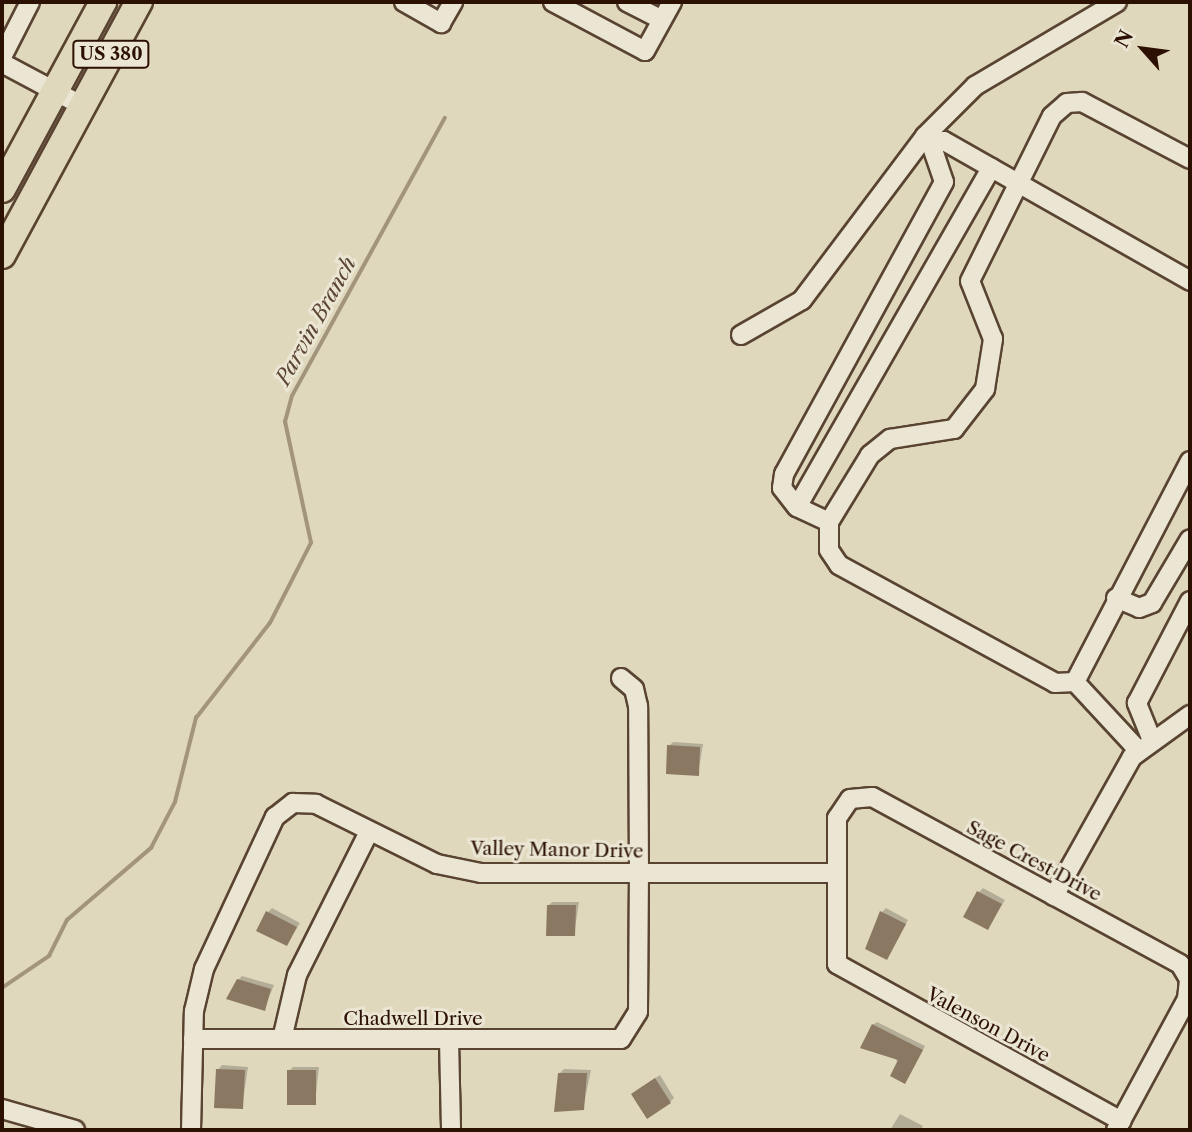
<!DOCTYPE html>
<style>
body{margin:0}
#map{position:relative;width:1192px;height:1132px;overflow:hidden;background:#e0d8bd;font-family:"Libre Caslon Text",serif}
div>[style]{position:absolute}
.shadow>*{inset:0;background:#0003}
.stream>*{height:3.5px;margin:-1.75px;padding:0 1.75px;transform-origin:1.75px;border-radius:1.75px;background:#a3947d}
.building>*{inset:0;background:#8a7863}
.roads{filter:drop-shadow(2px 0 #594331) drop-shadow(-2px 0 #594331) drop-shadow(0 2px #594331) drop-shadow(0 -2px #594331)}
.minor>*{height:18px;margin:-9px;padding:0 9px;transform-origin:9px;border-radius:9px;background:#ebe6d4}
.highway>*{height:26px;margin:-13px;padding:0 13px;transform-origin:13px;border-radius:13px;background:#e0d8bd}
span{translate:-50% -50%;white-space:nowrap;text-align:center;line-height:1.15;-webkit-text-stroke:6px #ebe6d4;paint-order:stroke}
.shield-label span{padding:2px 5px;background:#ebe6d4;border:2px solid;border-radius:5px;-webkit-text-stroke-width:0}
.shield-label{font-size:18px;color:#2c1102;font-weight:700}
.street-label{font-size:19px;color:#2c1102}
.water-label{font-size:21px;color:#5c4533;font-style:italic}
.frame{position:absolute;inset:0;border:4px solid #2c1102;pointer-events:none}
.north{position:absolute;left:1108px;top:14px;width:70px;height:70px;-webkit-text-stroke:5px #ebe6d4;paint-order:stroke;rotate:298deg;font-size:19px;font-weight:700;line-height:28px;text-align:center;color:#2c1102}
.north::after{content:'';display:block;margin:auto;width:24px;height:32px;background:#2c1102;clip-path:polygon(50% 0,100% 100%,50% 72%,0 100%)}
</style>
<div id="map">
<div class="shadow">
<div style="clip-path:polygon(673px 742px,703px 744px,698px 774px,669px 746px)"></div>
<div style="clip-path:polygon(983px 888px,1005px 900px,988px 928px,979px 892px)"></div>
<div style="clip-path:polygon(552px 902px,579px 902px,574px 934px,548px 906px)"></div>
<div style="clip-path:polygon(272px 908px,300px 923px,287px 944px,268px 912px)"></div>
<div style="clip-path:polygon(886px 908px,908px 920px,887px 958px,882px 912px)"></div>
<div style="clip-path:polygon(242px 976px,274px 985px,264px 1009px,238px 980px)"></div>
<div style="clip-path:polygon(877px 1022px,925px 1046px,908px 1078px,873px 1025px)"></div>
<div style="clip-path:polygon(222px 1065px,248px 1067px,242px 1107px,218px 1070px)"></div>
<div style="clip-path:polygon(293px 1067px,319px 1067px,315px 1103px,289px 1071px)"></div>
<div style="clip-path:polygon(564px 1069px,591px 1070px,583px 1108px,560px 1073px)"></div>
<div style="clip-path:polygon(660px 1075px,674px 1098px,670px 1102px,637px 1090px)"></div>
<div style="clip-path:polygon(900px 1114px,923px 1126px,921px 1130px,890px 1130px)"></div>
</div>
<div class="stream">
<div style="left:2px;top:988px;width:57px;rotate:-34.2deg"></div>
<div style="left:49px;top:956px;width:40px;rotate:-63.4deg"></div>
<div style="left:67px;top:920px;width:111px;rotate:-40.6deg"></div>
<div style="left:151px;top:848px;width:52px;rotate:-62.4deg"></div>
<div style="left:175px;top:802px;width:87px;rotate:-76deg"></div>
<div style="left:196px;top:718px;width:120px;rotate:-52.1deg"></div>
<div style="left:270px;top:623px;width:90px;rotate:-62.9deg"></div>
<div style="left:311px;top:543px;width:124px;rotate:-102.1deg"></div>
<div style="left:285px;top:422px;width:27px;rotate:-75deg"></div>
<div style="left:292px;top:396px;width:317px;rotate:-61.2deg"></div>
</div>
<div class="building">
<div style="clip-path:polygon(667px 745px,700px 747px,699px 776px,666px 774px)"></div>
<div style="clip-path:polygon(977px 891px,1002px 904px,988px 930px,963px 917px)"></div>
<div style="clip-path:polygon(547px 905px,576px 905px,575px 936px,546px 936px)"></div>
<div style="clip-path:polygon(266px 911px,297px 927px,287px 946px,256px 931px)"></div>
<div style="clip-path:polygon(880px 911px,906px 924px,887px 960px,865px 949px)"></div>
<div style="clip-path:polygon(237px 979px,271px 989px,265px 1011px,226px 999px)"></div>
<div style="clip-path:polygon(872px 1024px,923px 1050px,905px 1084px,890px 1076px,898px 1060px,860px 1048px)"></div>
<div style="clip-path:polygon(216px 1069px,245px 1070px,243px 1109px,214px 1108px)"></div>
<div style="clip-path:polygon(287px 1070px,316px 1070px,316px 1105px,287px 1105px)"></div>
<div style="clip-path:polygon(558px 1073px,587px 1073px,584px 1110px,554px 1112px)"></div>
<div style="clip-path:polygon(655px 1078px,671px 1103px,647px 1119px,631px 1094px)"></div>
</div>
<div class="roads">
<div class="minor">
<div style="left:404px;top:2px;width:43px;rotate:29.6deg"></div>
<div style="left:441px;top:23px;width:24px;rotate:-60deg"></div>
<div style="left:553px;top:2px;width:104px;rotate:28deg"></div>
<div style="left:645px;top:51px;width:56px;rotate:-61.1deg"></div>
<div style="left:627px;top:2px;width:39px;rotate:27deg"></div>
<div style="left:2px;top:57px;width:62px;rotate:-63deg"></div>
<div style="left:2px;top:63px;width:92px;rotate:28deg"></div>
<div style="left:925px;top:136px;width:10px;rotate:53deg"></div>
<div style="left:931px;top:144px;width:13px;rotate:-13deg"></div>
<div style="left:944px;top:141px;width:283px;rotate:29.6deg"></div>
<div style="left:931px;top:144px;width:40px;rotate:71.1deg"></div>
<div style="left:944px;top:182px;width:333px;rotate:118.7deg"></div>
<div style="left:784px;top:474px;width:14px;rotate:98deg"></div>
<div style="left:782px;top:488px;width:24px;rotate:52deg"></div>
<div style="left:797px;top:507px;width:35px;rotate:25deg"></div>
<div style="left:829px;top:522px;width:79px;rotate:-58.5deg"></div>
<div style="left:870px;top:455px;width:26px;rotate:-39deg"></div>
<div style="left:890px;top:439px;width:65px;rotate:-8.9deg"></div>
<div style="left:954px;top:429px;width:51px;rotate:-52.2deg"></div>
<div style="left:985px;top:389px;width:51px;rotate:-80.9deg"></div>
<div style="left:993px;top:339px;width:62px;rotate:-111.6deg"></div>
<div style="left:970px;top:281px;width:184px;rotate:-63.6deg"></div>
<div style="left:1052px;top:116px;width:20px;rotate:-41deg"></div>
<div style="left:1067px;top:103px;width:15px;rotate:-4deg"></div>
<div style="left:1082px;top:102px;width:122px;rotate:27.8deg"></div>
<div style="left:741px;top:335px;width:70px;rotate:-29.8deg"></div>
<div style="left:802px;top:300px;width:205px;rotate:-53.1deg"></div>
<div style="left:925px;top:136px;width:71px;rotate:-45deg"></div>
<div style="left:975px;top:86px;width:165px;rotate:-30.6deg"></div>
<div style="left:797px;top:507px;width:391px;rotate:-60.2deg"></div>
<div style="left:829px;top:522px;width:28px;rotate:90deg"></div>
<div style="left:829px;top:550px;width:18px;rotate:56deg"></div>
<div style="left:839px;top:565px;width:246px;rotate:28.6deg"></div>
<div style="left:1055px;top:683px;width:20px;rotate:-3deg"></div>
<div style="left:1075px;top:682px;width:249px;rotate:-62.5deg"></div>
<div style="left:1116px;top:598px;width:25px;rotate:23deg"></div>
<div style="left:1139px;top:608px;width:14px;rotate:-21deg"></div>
<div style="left:1152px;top:603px;width:74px;rotate:-59.3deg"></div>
<div style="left:1075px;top:682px;width:93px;rotate:47.2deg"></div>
<div style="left:1151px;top:738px;width:38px;rotate:-112deg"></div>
<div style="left:1137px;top:703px;width:115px;rotate:-62.5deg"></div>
<div style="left:1054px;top:896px;width:159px;rotate:-60.7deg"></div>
<div style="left:1132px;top:757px;width:72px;rotate:-35.9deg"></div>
<div style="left:193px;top:1039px;width:428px"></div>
<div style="left:621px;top:1039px;width:32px;rotate:-58deg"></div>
<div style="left:638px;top:1012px;width:139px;rotate:-89.6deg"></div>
<div style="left:639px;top:873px;width:167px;rotate:-90.3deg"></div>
<div style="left:638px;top:706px;width:17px;rotate:-103deg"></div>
<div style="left:634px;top:689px;width:17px;rotate:-140deg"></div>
<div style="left:282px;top:1039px;width:66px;rotate:-76.8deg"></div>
<div style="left:297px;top:975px;width:160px;rotate:-63.3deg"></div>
<div style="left:449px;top:1040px;width:90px;rotate:88.7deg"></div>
<div style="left:2px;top:1109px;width:76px;rotate:16deg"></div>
<div style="left:191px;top:1130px;width:119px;rotate:-88.6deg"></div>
<div style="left:194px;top:1011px;width:43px;rotate:-76.6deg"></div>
<div style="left:204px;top:969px;width:168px;rotate:-65deg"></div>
<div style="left:275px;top:817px;width:23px;rotate:-38deg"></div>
<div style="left:293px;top:803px;width:23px;rotate:2deg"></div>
<div style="left:316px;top:804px;width:135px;rotate:26.4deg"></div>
<div style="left:437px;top:864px;width:45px;rotate:11.6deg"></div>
<div style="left:481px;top:873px;width:354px"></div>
<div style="left:1116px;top:1130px;width:10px;rotate:-61deg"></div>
<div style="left:1121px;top:1121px;width:139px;rotate:-61.6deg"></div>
<div style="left:1187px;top:999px;width:20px;rotate:-84deg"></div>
<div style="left:1189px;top:979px;width:17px;rotate:-121deg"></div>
<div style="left:1180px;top:964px;width:350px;rotate:-151.5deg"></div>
<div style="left:872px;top:797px;width:22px;rotate:175deg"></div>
<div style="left:850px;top:799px;width:23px;rotate:124deg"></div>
<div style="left:837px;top:818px;width:146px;rotate:90deg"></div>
<div style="left:837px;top:964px;width:325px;rotate:28.9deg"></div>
</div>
<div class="highway">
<div style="left:2px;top:189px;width:213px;rotate:-61.6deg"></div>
<div style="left:2px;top:255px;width:288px;rotate:-61.6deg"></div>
</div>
</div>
<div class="shield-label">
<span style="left:111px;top:54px">US 380</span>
</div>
<div class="street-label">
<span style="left:557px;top:850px;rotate:1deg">Valley Manor Drive</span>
<span style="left:1034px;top:861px;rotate:28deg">Sage Crest Drive</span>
<span style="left:413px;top:1019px">Chadwell Drive</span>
<span style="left:988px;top:1025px;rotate:28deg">Valenson Drive</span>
</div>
<div class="water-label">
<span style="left:316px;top:321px;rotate:-61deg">Parvin Branch</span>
</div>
<div class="frame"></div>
<div class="north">N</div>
</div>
